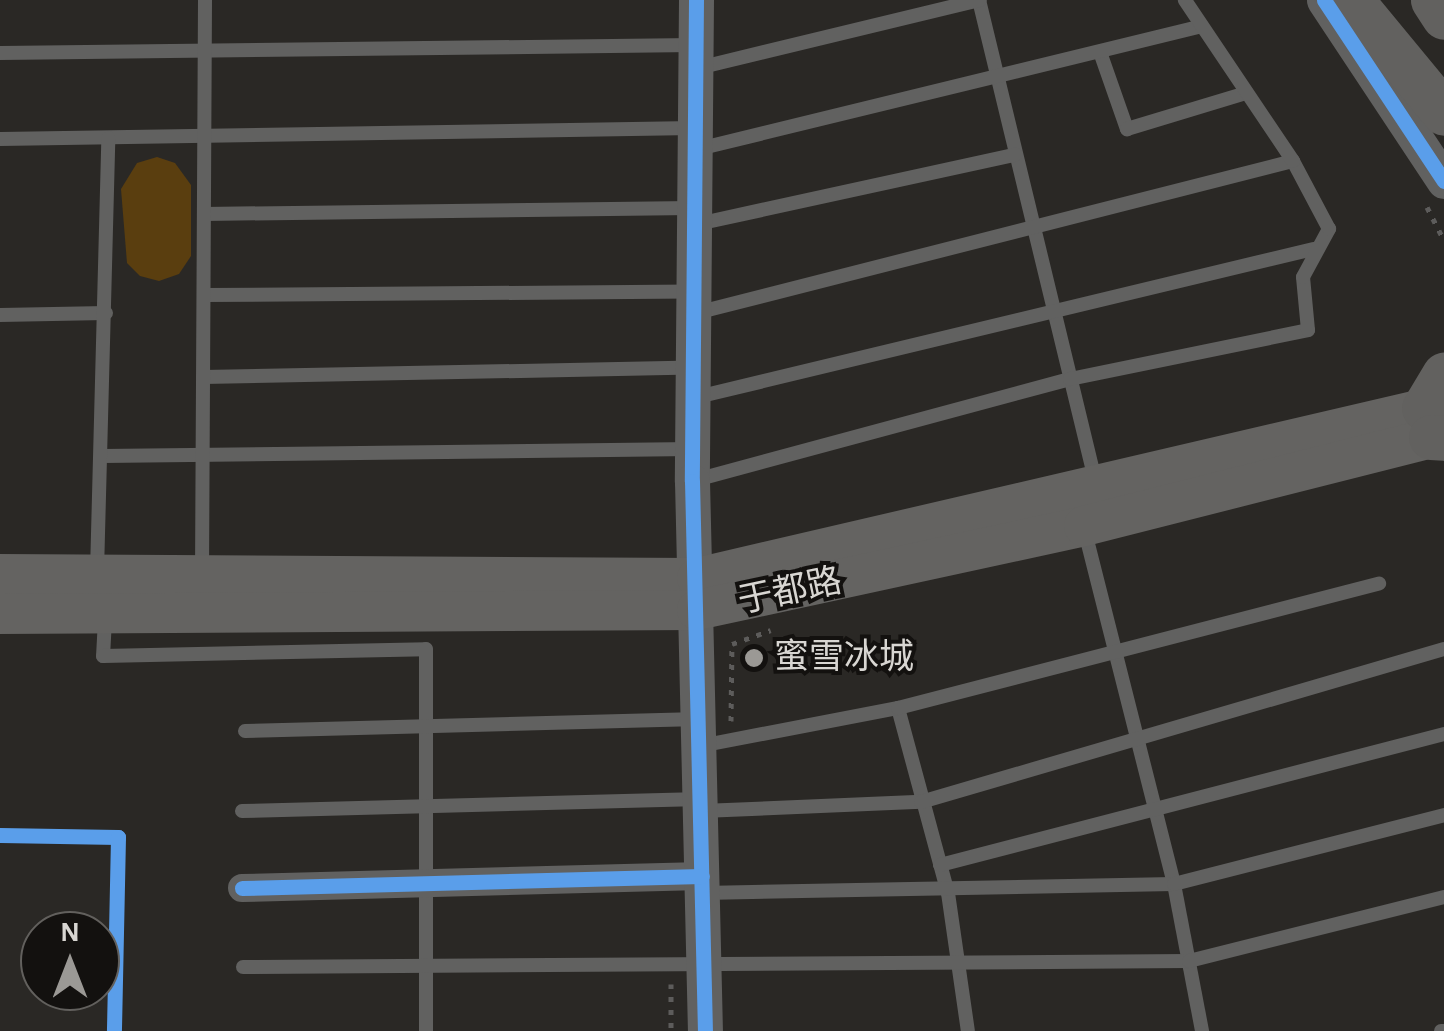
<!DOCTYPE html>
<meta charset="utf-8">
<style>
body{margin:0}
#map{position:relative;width:1444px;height:1031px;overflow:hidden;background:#2a2825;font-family:"Alegreya Sans","Noto Sans SC",sans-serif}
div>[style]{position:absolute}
.green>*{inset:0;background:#5a3e0f}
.path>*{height:5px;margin-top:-2.5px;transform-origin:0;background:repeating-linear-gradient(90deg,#5d5c5b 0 5px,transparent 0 13px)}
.service>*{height:14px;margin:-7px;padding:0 7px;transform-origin:7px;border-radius:7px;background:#616160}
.minor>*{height:28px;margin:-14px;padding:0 14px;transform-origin:14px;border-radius:14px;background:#616160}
.tertiary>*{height:35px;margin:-17.5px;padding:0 17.5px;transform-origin:17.5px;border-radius:17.5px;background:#616160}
.secondary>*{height:40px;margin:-20px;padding:0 20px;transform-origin:20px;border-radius:20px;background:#646361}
.primary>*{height:45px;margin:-22.5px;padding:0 22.5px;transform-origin:22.5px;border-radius:22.5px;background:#62615f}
.cycleway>*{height:15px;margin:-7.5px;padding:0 7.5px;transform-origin:7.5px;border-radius:7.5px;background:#5a9eea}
.dots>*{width:28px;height:28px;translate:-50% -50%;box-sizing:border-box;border:5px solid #13110f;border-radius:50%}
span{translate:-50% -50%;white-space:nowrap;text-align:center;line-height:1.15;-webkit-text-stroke:8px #13110f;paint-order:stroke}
.street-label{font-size:35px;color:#d8d6d2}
.poi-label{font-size:35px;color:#d8d6d2}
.left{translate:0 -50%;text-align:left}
.north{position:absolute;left:20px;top:911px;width:100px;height:100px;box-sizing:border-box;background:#13110f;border:2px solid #62605d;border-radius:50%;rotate:0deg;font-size:28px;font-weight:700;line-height:40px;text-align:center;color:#d8d6d2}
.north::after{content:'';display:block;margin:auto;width:35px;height:45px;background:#9b9995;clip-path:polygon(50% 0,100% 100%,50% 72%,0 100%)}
</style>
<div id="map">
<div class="green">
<div style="clip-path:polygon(157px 157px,175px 163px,191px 185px,191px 256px,179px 274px,159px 281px,140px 276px,127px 263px,121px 189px,137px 163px)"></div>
</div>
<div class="path">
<div style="left:1427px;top:207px;width:37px;rotate:63deg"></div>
<div style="left:731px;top:721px;width:77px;rotate:-89.3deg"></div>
<div style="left:732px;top:644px;width:41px;rotate:-19.7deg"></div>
<div style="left:671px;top:984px;width:47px;rotate:90deg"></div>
</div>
<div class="service">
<div style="left:979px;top:0;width:494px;rotate:76.4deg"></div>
<div style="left:1100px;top:52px;width:82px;rotate:70.7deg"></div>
<div style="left:1127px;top:129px;width:124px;rotate:-16.8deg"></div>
<div style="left:0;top:53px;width:694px;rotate:-0.66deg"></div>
<div style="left:694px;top:69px;width:294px;rotate:-13.6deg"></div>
<div style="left:0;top:139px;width:694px;rotate:-0.91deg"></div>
<div style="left:694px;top:150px;width:519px;rotate:-13.71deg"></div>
<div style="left:204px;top:214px;width:488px;rotate:-0.7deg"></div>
<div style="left:693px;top:225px;width:330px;rotate:-12.3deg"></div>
<div style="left:204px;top:295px;width:487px;rotate:-0.4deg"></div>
<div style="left:692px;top:314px;width:620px;rotate:-14.28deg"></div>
<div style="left:0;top:315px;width:106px;rotate:-1.1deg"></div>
<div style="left:203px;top:377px;width:489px;rotate:-1.1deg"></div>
<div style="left:693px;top:398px;width:638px;rotate:-13.51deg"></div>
<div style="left:103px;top:456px;width:589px;rotate:-0.68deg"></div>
<div style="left:692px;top:481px;width:392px;rotate:-15.1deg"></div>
<div style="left:1070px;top:379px;width:243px;rotate:-11.6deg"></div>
<div style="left:1308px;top:330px;width:53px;rotate:-95.4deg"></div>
<div style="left:1303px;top:277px;width:55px;rotate:-61.6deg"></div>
<div style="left:1329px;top:229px;width:77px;rotate:-117.9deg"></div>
<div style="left:1293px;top:161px;width:194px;rotate:-123.9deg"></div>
<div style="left:1085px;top:532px;width:363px;rotate:75.8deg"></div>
<div style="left:1174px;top:884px;width:150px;rotate:79.2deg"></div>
<div style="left:97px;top:572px;width:434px;rotate:-88.5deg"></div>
<div style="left:202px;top:574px;width:574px;rotate:-89.7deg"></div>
<div style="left:105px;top:619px;width:37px;rotate:93deg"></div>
<div style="left:103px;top:656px;width:323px;rotate:-1.2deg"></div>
<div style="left:426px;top:649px;width:382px;rotate:90deg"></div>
<div style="left:898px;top:708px;width:192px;rotate:74.9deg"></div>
<div style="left:948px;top:893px;width:139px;rotate:81.8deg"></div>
<div style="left:245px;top:731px;width:454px;rotate:-1.5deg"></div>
<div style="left:700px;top:746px;width:202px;rotate:-10.9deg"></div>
<div style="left:898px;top:708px;width:497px;rotate:-14.5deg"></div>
<div style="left:242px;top:811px;width:459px;rotate:-1.5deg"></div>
<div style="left:702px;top:811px;width:219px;rotate:-2.4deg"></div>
<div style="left:921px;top:802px;width:545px;rotate:-16.31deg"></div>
<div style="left:940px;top:865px;width:521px;rotate:-14.57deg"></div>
<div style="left:703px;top:893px;width:471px;rotate:-1.1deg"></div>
<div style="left:1174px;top:884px;width:279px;rotate:-14.3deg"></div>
<div style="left:243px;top:967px;width:946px;rotate:-0.36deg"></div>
<div style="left:1189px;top:961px;width:263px;rotate:-14.1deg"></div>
<div style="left:1441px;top:1031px;width:3px"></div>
</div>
<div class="minor">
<div style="left:242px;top:888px;width:460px;rotate:-1.5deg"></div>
</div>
<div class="tertiary">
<div style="left:696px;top:0;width:481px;rotate:90.5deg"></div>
<div style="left:692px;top:481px;width:550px;rotate:88.65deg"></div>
<div style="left:1324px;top:0;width:217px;rotate:56.5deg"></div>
</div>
<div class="secondary">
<div style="left:0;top:574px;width:697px;rotate:0.33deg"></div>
<div style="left:697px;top:578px;width:767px;rotate:-13.11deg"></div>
<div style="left:0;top:614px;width:697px;rotate:-0.33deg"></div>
<div style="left:697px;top:610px;width:396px;rotate:-12.2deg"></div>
<div style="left:1084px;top:526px;width:371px;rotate:-14.2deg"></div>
</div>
<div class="primary">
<div style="left:1351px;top:0;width:146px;rotate:50.5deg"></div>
<div style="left:1433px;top:0;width:20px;rotate:57deg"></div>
<div style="left:1424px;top:408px;width:39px;rotate:-59deg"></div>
<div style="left:1431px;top:437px;width:13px;rotate:4deg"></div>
</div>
<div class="cycleway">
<div style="left:696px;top:0;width:481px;rotate:90.5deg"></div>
<div style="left:692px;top:481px;width:550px;rotate:88.65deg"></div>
<div style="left:1324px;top:0;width:217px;rotate:56.5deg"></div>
<div style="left:0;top:835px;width:118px;rotate:1deg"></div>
<div style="left:118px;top:837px;width:194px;rotate:91.2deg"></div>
<div style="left:242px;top:888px;width:460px;rotate:-1.5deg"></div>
</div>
<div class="dots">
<div style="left:754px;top:658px;background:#9b9995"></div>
</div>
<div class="street-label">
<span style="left:790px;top:592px;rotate:-12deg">于都路</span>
</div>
<div class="poi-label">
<span class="left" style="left:774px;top:658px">蜜雪冰城</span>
</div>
<div class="north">N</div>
</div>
